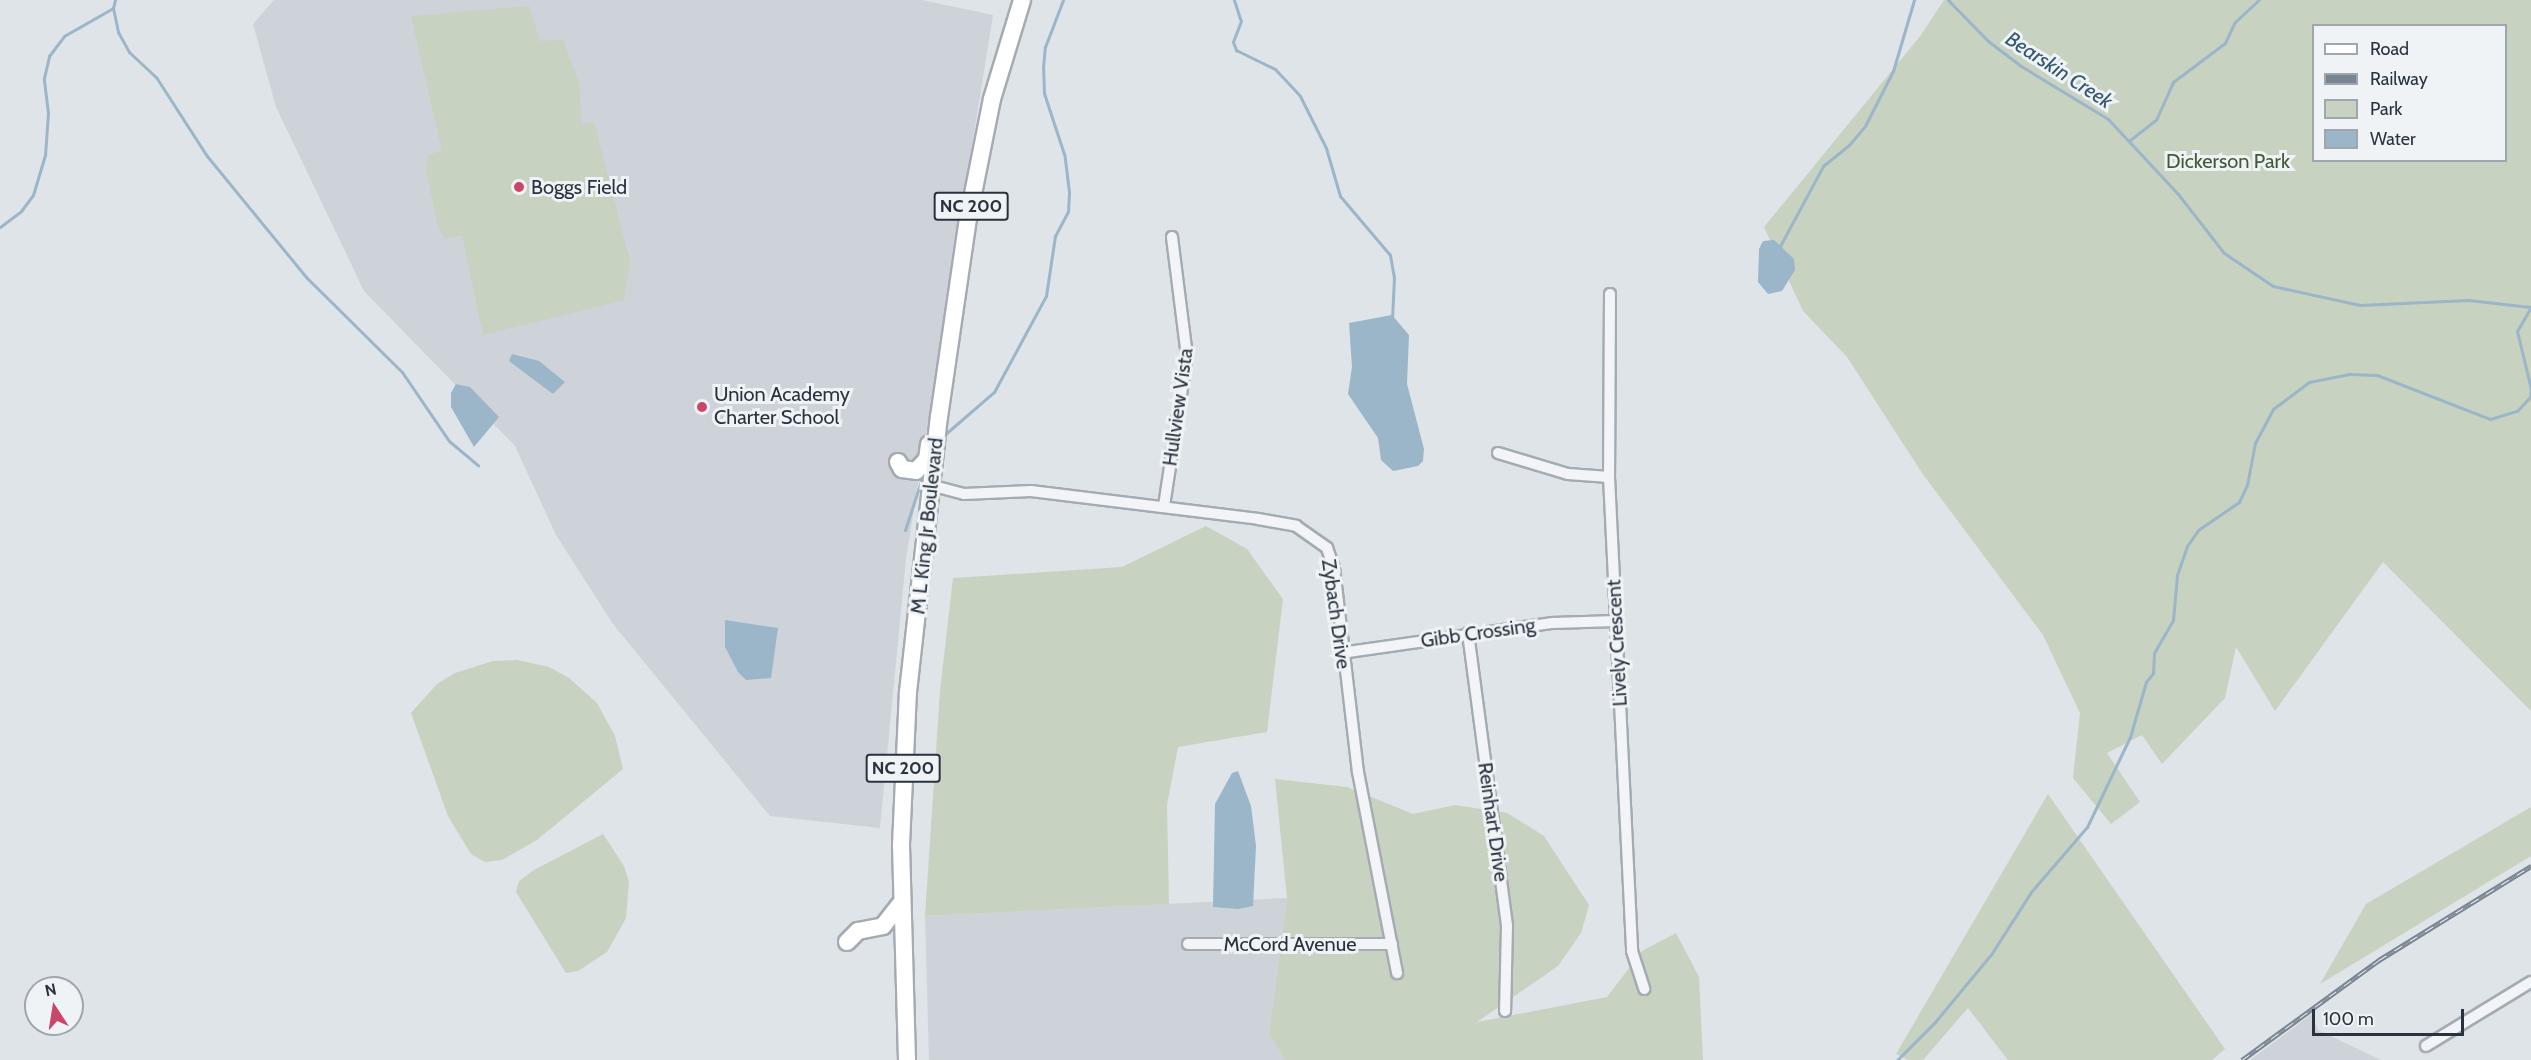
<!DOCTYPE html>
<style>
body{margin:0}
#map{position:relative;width:2531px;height:1060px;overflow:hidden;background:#dfe4e8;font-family:Cabin,sans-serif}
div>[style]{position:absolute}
.built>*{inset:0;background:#ced3da}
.green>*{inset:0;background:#c7d2c1}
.water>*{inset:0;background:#9bb6c8}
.stream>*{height:3px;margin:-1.5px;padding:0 1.5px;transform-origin:1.5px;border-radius:1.5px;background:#9bb6c8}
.roads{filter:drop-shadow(2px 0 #a5abb2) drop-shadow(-2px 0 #a5abb2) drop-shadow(0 2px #a5abb2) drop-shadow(0 -2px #a5abb2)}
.minor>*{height:10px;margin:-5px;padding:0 5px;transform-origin:5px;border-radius:5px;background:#f2f4f7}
.primary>*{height:16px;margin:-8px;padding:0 8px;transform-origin:8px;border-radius:8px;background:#fff}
.rail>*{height:5px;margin-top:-2.5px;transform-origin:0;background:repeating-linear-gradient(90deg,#eff3f6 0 9px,#798591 0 18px);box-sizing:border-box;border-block:2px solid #798591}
.dots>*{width:16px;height:16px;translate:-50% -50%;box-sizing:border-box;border:3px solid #eff3f6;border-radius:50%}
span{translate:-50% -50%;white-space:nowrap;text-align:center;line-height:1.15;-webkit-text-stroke:6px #eff3f6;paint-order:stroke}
.shield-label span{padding:2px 4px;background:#eff3f6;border:2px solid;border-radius:4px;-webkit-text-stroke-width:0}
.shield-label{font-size:18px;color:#29333f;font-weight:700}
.park-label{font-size:20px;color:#415b36}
.poi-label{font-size:20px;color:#29333f}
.left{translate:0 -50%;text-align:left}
.street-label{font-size:20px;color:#29333f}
.water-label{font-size:21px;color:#345772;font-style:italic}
.legend{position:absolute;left:2312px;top:24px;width:195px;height:138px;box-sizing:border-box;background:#eff3f6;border:2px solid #a0a6ad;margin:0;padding:8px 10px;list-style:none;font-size:18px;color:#29333f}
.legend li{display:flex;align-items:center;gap:12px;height:30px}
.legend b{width:30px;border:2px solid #a0a6ad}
.north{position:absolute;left:24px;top:976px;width:60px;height:60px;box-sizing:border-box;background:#eff3f6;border:2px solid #a0a6ad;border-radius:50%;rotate:348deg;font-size:16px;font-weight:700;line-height:24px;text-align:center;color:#29333f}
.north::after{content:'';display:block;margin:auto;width:21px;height:27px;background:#cb476a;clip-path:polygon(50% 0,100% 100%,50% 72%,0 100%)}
.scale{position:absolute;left:2312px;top:1009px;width:152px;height:27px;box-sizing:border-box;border:3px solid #29333f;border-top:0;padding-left:8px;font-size:18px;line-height:21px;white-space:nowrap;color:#29333f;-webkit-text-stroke:4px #eff3f6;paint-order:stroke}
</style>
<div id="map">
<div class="built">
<div style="clip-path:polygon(274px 0,922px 0,993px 15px,906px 559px,880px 828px,770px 816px,613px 624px,556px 535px,515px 446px,364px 291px,276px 107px,253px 24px)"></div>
<div style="clip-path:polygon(1287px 898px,1269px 1034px,1285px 1060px,929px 1060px,925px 916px)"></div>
<div style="clip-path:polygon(2312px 1014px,2318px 1030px,2381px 1060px,2250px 1060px)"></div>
</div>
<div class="green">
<div style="clip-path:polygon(evenodd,1944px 0,2531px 0,2531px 711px,2383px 562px,2275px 711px,2236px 647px,2225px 698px,2162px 764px,2142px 735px,2107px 753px,2140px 802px,2111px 824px,2073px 778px,2080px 713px,2043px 635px,1922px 473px,1847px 357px,1803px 311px,1764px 227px,1921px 35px,1944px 0,2314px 26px,2506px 26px,2506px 160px,2314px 160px,2314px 26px)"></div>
<div style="clip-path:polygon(529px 6px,540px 41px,563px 40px,580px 85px,581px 124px,594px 122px,630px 261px,624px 300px,483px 335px,462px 235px,445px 239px,437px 223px,426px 170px,428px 155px,442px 151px,411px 16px)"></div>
<div style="clip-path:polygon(1206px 526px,1247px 549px,1283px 599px,1267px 732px,1178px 747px,1167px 805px,1169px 904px,925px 916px,940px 691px,953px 578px,1122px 567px)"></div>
<div style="clip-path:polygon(517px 660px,549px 667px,569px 678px,597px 703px,615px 736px,623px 769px,537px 840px,502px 860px,485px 862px,471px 854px,448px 816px,411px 713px,437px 684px,455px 673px,493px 661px)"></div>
<div style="clip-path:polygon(1275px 779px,1347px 787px,1413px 814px,1455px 805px,1507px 813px,1544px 836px,1589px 905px,1581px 933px,1558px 966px,1477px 1022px,1607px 997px,1642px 951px,1676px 933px,1699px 977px,1703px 1060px,1285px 1060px,1269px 1034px,1287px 898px)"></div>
<div style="clip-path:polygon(2048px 794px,2225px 1049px,2212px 1060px,2008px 1060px,1968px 1008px,1923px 1060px,1908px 1060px,1896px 1054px)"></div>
<div style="clip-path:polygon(2531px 807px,2531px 856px,2320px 984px,2366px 904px)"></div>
<div style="clip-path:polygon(603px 834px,624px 866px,629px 882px,626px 918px,607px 952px,578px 971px,566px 973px,516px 892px,519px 881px,534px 870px)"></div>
</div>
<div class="water">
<div style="clip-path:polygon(1774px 240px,1794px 259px,1795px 270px,1782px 291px,1768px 294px,1758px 282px,1759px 249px,1763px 241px)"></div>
<div style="clip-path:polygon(1392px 315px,1409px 335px,1407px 384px,1424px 449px,1423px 461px,1418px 466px,1393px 471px,1381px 460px,1378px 438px,1348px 394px,1352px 367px,1349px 323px)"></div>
<div style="clip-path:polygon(512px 354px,539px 361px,565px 382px,553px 394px,509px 361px)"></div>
<div style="clip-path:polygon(456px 384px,470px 387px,499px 417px,474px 447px,451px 407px,451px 393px)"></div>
<div style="clip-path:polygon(725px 620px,778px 628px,771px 678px,746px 680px,738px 672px,725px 647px)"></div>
<div style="clip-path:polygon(1238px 771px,1251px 806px,1256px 846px,1253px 906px,1238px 909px,1213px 907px,1215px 804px,1232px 773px)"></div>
</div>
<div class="stream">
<div style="left:1234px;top:0;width:22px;rotate:72deg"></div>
<div style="left:1241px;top:21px;width:22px;rotate:111deg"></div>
<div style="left:1233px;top:42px;width:9px;rotate:69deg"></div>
<div style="left:1236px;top:50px;width:43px;rotate:26deg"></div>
<div style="left:1275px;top:69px;width:37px;rotate:47deg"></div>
<div style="left:1300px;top:96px;width:58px;rotate:63.4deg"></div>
<div style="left:1326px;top:148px;width:50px;rotate:73.7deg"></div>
<div style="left:1340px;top:196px;width:77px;rotate:49.7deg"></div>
<div style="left:1390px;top:255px;width:22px;rotate:80deg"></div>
<div style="left:1394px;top:277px;width:42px;rotate:92.7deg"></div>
<div style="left:1948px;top:0;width:57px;rotate:45.7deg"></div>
<div style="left:1988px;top:41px;width:41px;rotate:37.1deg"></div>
<div style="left:2021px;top:66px;width:102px;rotate:31.3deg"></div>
<div style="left:2108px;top:119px;width:103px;rotate:47deg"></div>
<div style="left:2178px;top:194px;width:75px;rotate:52.1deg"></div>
<div style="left:2224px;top:253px;width:59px;rotate:34deg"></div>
<div style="left:2273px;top:286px;width:89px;rotate:12.3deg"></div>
<div style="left:2360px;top:305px;width:108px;rotate:-2.7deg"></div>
<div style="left:2468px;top:300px;width:63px;rotate:6.3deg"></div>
<div style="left:113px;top:8px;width:25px;rotate:78deg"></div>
<div style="left:118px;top:32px;width:23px;rotate:61deg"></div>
<div style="left:129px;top:52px;width:37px;rotate:43deg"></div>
<div style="left:156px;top:77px;width:94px;rotate:57.2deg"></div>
<div style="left:207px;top:156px;width:158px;rotate:50.7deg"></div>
<div style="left:307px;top:278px;width:134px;rotate:44.7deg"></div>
<div style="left:402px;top:372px;width:83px;rotate:55.7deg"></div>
<div style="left:449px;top:441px;width:38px;rotate:40deg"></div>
<div style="left:2130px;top:140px;width:33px;rotate:-38deg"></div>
<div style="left:2156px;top:120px;width:42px;rotate:-65.9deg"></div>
<div style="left:2173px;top:82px;width:65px;rotate:-36.9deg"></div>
<div style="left:2225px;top:43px;width:23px;rotate:-65deg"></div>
<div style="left:2235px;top:22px;width:33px;rotate:-43deg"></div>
<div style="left:0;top:227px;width:26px;rotate:-37deg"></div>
<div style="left:21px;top:211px;width:20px;rotate:-53deg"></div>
<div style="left:33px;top:195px;width:42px;rotate:-73.3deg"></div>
<div style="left:45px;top:155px;width:42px;rotate:-85.9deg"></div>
<div style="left:48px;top:113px;width:35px;rotate:-97deg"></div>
<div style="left:44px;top:78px;width:23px;rotate:-77deg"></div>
<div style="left:49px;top:56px;width:25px;rotate:-53deg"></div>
<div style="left:64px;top:36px;width:56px;rotate:-29.7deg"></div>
<div style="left:113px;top:8px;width:8px;rotate:-76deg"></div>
<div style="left:1780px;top:246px;width:91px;rotate:-61.7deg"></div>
<div style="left:1823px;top:166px;width:33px;rotate:-39deg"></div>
<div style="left:1849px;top:145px;width:25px;rotate:-50deg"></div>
<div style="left:1865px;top:126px;width:62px;rotate:-63deg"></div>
<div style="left:1893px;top:71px;width:74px;rotate:-73.5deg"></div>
<div style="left:2531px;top:307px;width:28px;rotate:120deg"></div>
<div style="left:2517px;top:331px;width:60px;rotate:76.4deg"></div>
<div style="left:943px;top:436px;width:67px;rotate:-40.8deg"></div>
<div style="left:994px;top:392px;width:109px;rotate:-61.6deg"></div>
<div style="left:1046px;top:296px;width:61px;rotate:-81.5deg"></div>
<div style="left:1055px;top:236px;width:27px;rotate:-62deg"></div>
<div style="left:1068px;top:212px;width:20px;rotate:-87deg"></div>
<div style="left:1069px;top:192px;width:38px;rotate:-97deg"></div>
<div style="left:1064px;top:154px;width:64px;rotate:-108.2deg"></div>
<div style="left:1044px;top:93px;width:25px;rotate:-92deg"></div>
<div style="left:1043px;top:68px;width:21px;rotate:-85deg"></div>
<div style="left:1045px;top:47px;width:50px;rotate:-69deg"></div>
<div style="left:905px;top:530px;width:58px;rotate:-71.9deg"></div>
<div style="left:1897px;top:1060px;width:54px;rotate:-45deg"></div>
<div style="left:1935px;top:1022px;width:89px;rotate:-50.4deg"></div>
<div style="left:1992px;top:953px;width:72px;rotate:-57.4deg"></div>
<div style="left:2031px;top:892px;width:86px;rotate:-49.3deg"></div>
<div style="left:2087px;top:827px;width:100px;rotate:-64.5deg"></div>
<div style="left:2130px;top:737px;width:57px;rotate:-73.8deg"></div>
<div style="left:2146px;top:682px;width:11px;rotate:-52deg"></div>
<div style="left:2153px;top:673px;width:20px;rotate:-87deg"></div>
<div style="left:2154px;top:653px;width:38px;rotate:-60deg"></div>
<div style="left:2173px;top:620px;width:45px;rotate:-84.9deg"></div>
<div style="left:2177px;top:575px;width:31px;rotate:-71deg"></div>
<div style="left:2187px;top:546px;width:19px;rotate:-55deg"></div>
<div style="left:2198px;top:530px;width:50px;rotate:-34.3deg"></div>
<div style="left:2239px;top:502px;width:19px;rotate:-65deg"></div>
<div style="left:2247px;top:485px;width:43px;rotate:-79.2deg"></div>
<div style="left:2255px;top:443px;width:38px;rotate:-62deg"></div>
<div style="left:2273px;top:409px;width:45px;rotate:-36.9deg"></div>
<div style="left:2309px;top:382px;width:41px;rotate:-11.3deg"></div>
<div style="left:2349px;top:374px;width:28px;rotate:2deg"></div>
<div style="left:2377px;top:375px;width:121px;rotate:21.3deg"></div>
<div style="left:2490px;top:419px;width:28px;rotate:-17deg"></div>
<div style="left:2517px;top:411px;width:19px;rotate:-47deg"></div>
<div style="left:2530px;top:397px;width:8px;rotate:-83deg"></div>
</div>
<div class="roads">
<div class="minor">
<div style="left:1610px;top:294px;width:183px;rotate:90.3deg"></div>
<div style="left:1609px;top:477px;width:144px;rotate:87.2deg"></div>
<div style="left:1616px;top:621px;width:330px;rotate:87.2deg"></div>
<div style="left:1632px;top:951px;width:40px;rotate:72deg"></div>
<div style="left:1498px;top:453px;width:73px;rotate:16.7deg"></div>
<div style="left:1568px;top:474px;width:41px;rotate:4.2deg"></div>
<div style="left:934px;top:486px;width:31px;rotate:15deg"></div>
<div style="left:964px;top:494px;width:67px;rotate:-2.6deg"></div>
<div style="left:1031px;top:491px;width:229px;rotate:7deg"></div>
<div style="left:1258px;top:519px;width:39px;rotate:10deg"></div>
<div style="left:1296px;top:526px;width:38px;rotate:35deg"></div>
<div style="left:1327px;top:548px;width:21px;rotate:71deg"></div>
<div style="left:1334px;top:568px;width:205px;rotate:83.3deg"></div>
<div style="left:1358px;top:772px;width:205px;rotate:79deg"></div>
<div style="left:1164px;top:506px;width:152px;rotate:-81.3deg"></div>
<div style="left:1187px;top:356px;width:120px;rotate:-97.2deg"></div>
<div style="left:1468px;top:633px;width:296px;rotate:82.4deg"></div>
<div style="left:1507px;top:926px;width:85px;rotate:91.3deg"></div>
<div style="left:1341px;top:653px;width:214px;rotate:-8.1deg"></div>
<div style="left:1553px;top:623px;width:63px;rotate:-1.8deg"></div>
<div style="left:1188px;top:944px;width:204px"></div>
<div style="left:2426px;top:1046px;width:123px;rotate:-31.4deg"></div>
</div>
<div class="primary">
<div style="left:898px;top:462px;width:8px;rotate:60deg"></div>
<div style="left:902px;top:469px;width:14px;rotate:8deg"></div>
<div style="left:916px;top:471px;width:16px;rotate:-47deg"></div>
<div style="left:927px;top:459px;width:15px;rotate:-82deg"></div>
<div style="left:847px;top:942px;width:16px;rotate:-45deg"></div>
<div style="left:858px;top:931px;width:25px;rotate:-11deg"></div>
<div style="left:883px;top:926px;width:31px;rotate:-52deg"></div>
<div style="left:907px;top:1060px;width:215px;rotate:-91.6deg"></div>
<div style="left:901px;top:845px;width:153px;rotate:-87.4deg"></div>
<div style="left:908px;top:692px;width:277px;rotate:-83.6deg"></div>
<div style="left:939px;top:417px;width:200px;rotate:-81.7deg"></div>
<div style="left:968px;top:219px;width:122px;rotate:-78.7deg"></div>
<div style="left:992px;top:99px;width:103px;rotate:-73.1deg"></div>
</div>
</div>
<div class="rail">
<div style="left:2242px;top:1060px;width:170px;rotate:-36.1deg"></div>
<div style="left:2379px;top:960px;width:179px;rotate:-31.7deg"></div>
</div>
<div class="dots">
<div style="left:519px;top:187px;background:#cb476a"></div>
<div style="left:702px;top:407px;background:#cb476a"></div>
</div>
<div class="shield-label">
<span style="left:971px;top:206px">NC 200</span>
<span style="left:903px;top:768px">NC 200</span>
</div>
<div class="park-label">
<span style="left:2228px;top:161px">Dickerson Park</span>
</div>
<div class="poi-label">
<span class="left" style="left:531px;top:187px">Boggs Field</span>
<span class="left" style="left:714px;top:406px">Union Academy<br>Charter School</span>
</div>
<div class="street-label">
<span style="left:1178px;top:407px;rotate:-82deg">Hullview Vista</span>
<span style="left:927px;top:526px;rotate:-84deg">M L King Jr Boulevard</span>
<span style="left:1336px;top:614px;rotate:82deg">Zybach Drive</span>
<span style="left:1478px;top:633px;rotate:-8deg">Gibb Crossing</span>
<span style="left:1617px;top:643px;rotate:-93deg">Lively Crescent</span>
<span style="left:1493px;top:822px;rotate:82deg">Reinhart Drive</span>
<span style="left:1290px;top:944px">McCord Avenue</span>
</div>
<div class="water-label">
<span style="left:2059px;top:70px;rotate:33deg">Bearskin Creek</span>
</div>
<ul class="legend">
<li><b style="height:8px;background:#fff"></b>Road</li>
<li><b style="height:8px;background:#798591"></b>Railway</li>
<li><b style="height:16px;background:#c7d2c1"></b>Park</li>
<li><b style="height:16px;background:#9bb6c8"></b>Water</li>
</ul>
<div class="north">N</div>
<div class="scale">100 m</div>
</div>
